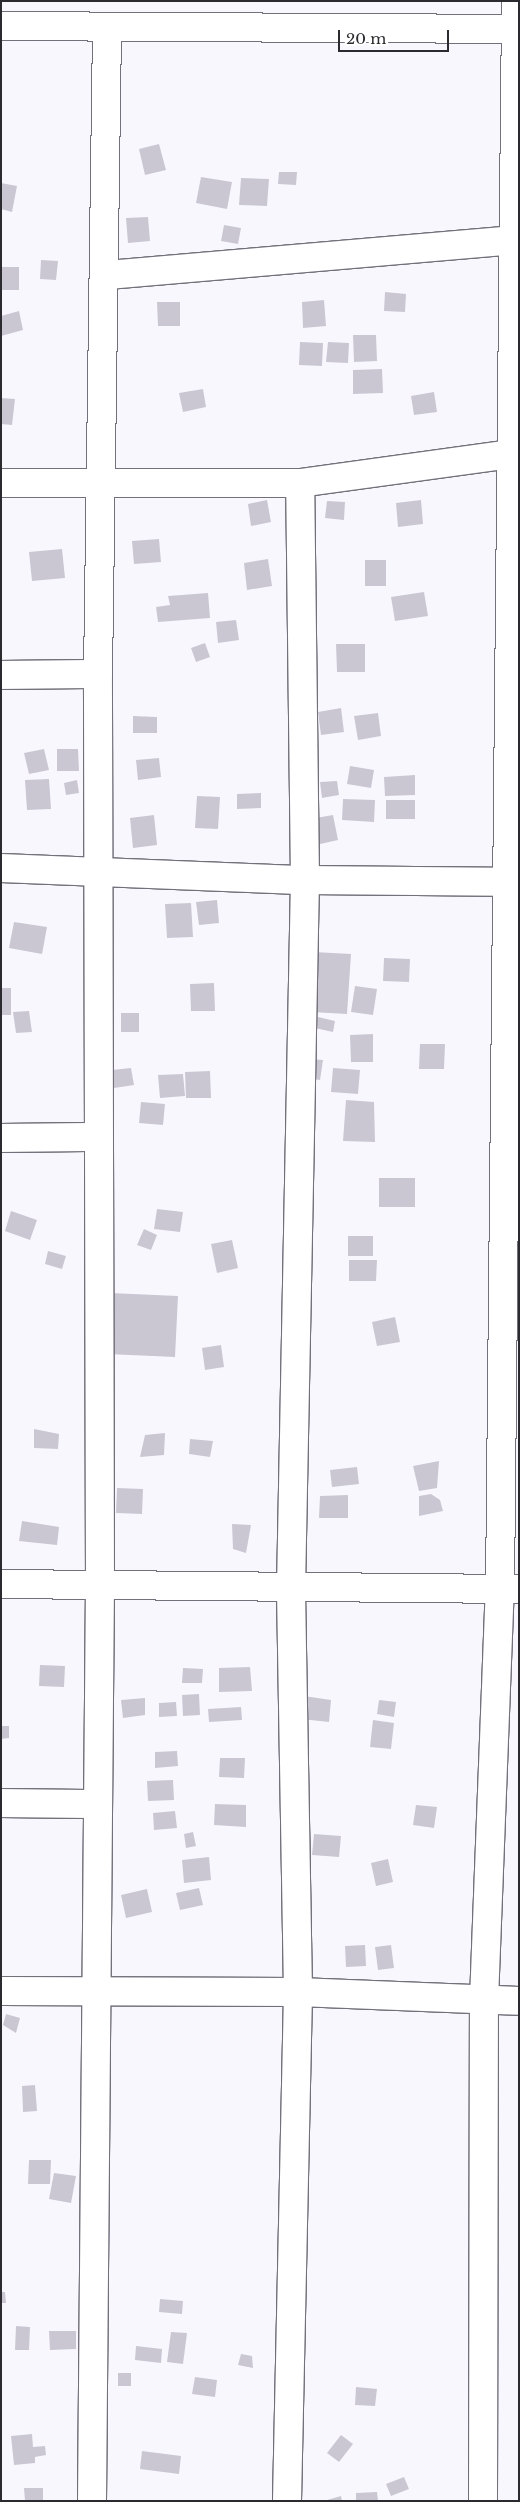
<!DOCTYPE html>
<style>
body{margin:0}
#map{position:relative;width:520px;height:2502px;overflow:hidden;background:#f9f7fe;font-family:"Libre Baskerville",serif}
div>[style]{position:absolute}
.building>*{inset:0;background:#cac7d3}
.roads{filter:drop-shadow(1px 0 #73707b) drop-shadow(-1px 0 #73707b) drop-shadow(0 1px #73707b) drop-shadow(0 -1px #73707b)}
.street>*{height:28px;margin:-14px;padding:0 14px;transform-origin:14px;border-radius:14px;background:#fff}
span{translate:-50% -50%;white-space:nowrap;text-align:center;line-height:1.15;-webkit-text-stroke:4px #fff;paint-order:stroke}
.frame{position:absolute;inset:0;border:2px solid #2b2a2e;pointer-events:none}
.scale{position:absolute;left:338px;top:30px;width:111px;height:22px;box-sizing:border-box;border:2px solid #2b2a2e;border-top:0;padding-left:6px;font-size:15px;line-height:18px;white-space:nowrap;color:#2b2a2e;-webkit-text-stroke:4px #fff;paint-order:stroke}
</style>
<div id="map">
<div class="building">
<div style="clip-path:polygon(159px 144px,166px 170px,145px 175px,139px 149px)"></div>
<div style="clip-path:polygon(279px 172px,297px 172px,296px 185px,278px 184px)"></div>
<div style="clip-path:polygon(201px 177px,232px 182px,227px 209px,196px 203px)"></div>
<div style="clip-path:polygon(241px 178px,269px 179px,267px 206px,239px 205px)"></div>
<div style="clip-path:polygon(1px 183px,17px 186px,12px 212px,1px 209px)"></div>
<div style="clip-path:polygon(148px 217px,150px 241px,128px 243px,126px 218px)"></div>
<div style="clip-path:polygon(224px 225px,241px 228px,238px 244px,221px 241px)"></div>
<div style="clip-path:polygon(41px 260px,58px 261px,56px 280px,40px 279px)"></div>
<div style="clip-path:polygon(1px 267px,19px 267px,19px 290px,1px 290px)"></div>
<div style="clip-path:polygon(385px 292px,406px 294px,405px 312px,384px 311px)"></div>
<div style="clip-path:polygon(324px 300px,326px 326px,303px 328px,302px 302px)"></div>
<div style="clip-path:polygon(157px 302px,180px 302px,180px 326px,158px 326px)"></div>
<div style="clip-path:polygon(19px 311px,23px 330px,1px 336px,1px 316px)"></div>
<div style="clip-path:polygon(353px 335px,376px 335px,377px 361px,354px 362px)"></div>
<div style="clip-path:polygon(300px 342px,323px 343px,322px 366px,299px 365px)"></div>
<div style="clip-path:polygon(328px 342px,349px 343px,348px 363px,326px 362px)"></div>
<div style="clip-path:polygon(382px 369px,383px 393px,353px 394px,353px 370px)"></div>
<div style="clip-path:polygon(203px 389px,206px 407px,183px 412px,179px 393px)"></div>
<div style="clip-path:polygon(434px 392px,437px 412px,414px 415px,411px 396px)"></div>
<div style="clip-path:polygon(1px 398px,15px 399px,12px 425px,1px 424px)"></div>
<div style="clip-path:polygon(267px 500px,271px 522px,251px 526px,248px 504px)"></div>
<div style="clip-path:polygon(421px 500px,423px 524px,398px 527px,396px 503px)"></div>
<div style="clip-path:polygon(327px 501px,345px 502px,344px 520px,325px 518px)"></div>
<div style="clip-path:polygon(159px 539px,161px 562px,134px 564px,132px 541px)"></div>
<div style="clip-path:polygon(62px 549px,65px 578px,32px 581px,29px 552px)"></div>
<div style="clip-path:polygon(268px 559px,272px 586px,247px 590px,244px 563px)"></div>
<div style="clip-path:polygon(365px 560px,386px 560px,386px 586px,365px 586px)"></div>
<div style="clip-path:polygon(424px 592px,428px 616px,395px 621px,391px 597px)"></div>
<div style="clip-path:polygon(208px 593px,210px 618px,158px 622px,156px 607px,170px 605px,168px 596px)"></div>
<div style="clip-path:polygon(236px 620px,239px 640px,218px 643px,216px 622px)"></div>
<div style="clip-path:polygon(205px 643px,210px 657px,196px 662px,191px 648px)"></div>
<div style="clip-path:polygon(336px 644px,365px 644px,365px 672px,337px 672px)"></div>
<div style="clip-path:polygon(341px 708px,344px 732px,321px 735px,318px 712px)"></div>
<div style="clip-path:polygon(378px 713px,381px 736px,358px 740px,354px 716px)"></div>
<div style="clip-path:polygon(133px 716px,157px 717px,157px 733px,133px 733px)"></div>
<div style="clip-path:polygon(44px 749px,49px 770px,29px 774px,24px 753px)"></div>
<div style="clip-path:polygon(57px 749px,78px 749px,79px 771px,57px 771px)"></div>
<div style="clip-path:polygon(159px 758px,161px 777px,138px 780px,136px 760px)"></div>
<div style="clip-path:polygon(350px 766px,374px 770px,371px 788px,347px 784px)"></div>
<div style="clip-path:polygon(415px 775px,415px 795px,385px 796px,384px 777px)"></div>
<div style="clip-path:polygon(49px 779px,51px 809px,27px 810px,25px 780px)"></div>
<div style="clip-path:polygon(77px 780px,79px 793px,66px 795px,64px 783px)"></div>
<div style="clip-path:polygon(337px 781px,339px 795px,322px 798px,320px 782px)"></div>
<div style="clip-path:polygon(261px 793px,261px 808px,237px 809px,237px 794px)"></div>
<div style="clip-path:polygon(197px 796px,220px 797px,218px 829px,195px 828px)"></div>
<div style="clip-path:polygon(343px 799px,375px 800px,374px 822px,342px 820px)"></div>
<div style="clip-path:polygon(386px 800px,415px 800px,415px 819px,386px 819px)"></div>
<div style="clip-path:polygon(154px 815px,157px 845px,133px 848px,130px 818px)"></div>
<div style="clip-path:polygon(333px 815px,338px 840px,320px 844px,316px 850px,310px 819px)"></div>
<div style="clip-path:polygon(217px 900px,219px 923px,199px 925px,196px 902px)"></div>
<div style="clip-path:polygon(191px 903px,193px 937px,167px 938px,165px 904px)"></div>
<div style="clip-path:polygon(14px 922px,47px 927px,42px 954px,9px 948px)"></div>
<div style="clip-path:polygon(314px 952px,351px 954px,347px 1014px,311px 1012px)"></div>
<div style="clip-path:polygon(384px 958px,410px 959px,409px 982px,383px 981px)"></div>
<div style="clip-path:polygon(214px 983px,215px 1011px,191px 1011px,190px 984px)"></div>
<div style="clip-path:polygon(355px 986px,377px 989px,373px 1015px,351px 1012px)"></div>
<div style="clip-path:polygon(1px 988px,11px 988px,11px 1015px,1px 1015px)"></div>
<div style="clip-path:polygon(29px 1011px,32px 1032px,16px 1033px,13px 1012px)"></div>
<div style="clip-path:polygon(121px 1013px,139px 1013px,139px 1032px,121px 1032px)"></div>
<div style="clip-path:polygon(318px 1017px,335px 1021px,333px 1032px,315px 1028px)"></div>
<div style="clip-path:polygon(373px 1034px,373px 1062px,351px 1062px,350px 1035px)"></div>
<div style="clip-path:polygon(420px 1044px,445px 1044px,444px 1069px,419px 1069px)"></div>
<div style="clip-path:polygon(309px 1059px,323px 1060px,320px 1080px,307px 1078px)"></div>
<div style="clip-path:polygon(131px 1068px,134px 1085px,114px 1088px,112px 1070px)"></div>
<div style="clip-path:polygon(333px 1068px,360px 1070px,358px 1094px,331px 1092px)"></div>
<div style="clip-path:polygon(210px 1071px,211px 1098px,186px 1098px,185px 1072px)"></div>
<div style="clip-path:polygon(183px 1074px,185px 1096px,160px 1098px,158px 1075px)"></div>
<div style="clip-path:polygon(346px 1100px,374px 1102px,375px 1142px,343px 1141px)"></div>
<div style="clip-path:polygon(141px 1102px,165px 1104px,163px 1125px,139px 1123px)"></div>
<div style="clip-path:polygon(379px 1178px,415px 1178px,415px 1207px,379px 1207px)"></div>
<div style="clip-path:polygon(157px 1209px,183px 1212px,180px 1232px,154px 1229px)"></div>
<div style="clip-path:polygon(11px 1211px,37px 1220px,30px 1240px,5px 1231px)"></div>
<div style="clip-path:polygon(144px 1229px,157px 1235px,151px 1250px,137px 1245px)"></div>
<div style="clip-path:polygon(348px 1236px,373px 1236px,373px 1256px,348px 1256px)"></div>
<div style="clip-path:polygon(232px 1240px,238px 1268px,217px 1273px,211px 1244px)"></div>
<div style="clip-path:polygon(48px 1251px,66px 1256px,62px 1269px,45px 1264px)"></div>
<div style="clip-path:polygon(349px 1260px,377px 1260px,376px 1281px,349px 1281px)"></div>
<div style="clip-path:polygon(110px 1293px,178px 1296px,175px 1357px,107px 1354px)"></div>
<div style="clip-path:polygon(395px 1317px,400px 1342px,377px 1346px,372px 1322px)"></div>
<div style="clip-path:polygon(221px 1345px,224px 1367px,205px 1370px,202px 1348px)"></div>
<div style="clip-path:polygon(34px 1429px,59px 1434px,58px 1449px,34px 1448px)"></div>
<div style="clip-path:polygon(165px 1433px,164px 1455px,140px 1457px,145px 1435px)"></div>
<div style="clip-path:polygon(190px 1439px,213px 1441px,210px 1457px,189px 1454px)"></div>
<div style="clip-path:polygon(439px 1461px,437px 1488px,419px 1491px,413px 1466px)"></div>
<div style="clip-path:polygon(357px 1467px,359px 1484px,332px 1487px,330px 1470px)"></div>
<div style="clip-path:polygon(117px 1488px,143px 1489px,142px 1514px,116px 1513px)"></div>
<div style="clip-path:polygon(431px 1494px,440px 1500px,443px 1511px,419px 1516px,419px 1496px)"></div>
<div style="clip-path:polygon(348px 1495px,348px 1518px,319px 1518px,320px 1496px)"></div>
<div style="clip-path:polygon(22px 1521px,59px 1527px,57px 1545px,19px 1541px)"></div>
<div style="clip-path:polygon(232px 1524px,251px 1525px,246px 1553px,233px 1549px)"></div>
<div style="clip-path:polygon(40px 1665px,65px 1666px,64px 1687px,39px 1686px)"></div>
<div style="clip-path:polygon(250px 1667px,252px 1691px,219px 1692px,219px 1668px)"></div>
<div style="clip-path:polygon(183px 1668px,203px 1669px,202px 1683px,182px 1683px)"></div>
<div style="clip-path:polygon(199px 1694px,200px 1715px,183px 1716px,182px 1695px)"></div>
<div style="clip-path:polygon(304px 1696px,331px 1700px,329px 1722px,301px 1719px)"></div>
<div style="clip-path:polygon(145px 1698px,145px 1715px,123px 1718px,121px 1700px)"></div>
<div style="clip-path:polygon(379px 1700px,396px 1702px,394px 1717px,377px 1714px)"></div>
<div style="clip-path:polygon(176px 1702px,177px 1716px,159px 1717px,159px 1703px)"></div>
<div style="clip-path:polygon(241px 1707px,242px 1720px,209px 1722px,208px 1709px)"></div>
<div style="clip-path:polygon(373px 1720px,394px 1723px,391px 1749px,370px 1747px)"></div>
<div style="clip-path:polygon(1px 1726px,9px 1726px,9px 1738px,1px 1739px)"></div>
<div style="clip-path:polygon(177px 1751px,178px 1766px,155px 1768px,155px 1752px)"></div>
<div style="clip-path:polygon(220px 1758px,245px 1758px,244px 1778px,219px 1777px)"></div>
<div style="clip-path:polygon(173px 1780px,174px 1800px,148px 1801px,147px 1781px)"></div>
<div style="clip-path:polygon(215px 1804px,246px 1805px,246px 1827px,214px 1825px)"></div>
<div style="clip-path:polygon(416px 1805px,437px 1807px,434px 1828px,413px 1825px)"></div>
<div style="clip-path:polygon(175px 1811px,177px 1828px,154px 1830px,153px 1813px)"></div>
<div style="clip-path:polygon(193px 1832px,196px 1846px,186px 1848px,184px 1834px)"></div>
<div style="clip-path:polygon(314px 1834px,341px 1836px,339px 1857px,312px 1855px)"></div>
<div style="clip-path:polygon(209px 1857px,211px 1880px,184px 1883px,182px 1860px)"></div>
<div style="clip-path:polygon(388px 1859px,393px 1882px,376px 1886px,371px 1863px)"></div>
<div style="clip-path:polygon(199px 1888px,203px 1905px,180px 1910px,176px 1893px)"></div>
<div style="clip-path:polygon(147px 1889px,152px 1912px,126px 1918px,121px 1895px)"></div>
<div style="clip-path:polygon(365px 1945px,366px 1966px,346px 1967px,345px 1946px)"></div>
<div style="clip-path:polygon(391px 1945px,394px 1968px,378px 1970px,375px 1947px)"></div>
<div style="clip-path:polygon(6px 2014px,20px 2018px,16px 2033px,3px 2025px)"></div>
<div style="clip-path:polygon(35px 2085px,37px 2111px,23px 2112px,22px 2086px)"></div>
<div style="clip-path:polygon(29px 2160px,51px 2160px,50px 2184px,28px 2184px)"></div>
<div style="clip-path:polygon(54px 2173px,76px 2176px,71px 2203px,49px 2199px)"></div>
<div style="clip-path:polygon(1px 2292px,5px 2292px,6px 2303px,1px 2303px)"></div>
<div style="clip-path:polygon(160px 2299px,183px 2301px,182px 2314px,159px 2312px)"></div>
<div style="clip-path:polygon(16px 2326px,30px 2327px,29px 2350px,15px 2350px)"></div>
<div style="clip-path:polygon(49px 2331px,76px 2331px,76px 2349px,50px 2350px)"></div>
<div style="clip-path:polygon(171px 2332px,187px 2333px,183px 2364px,167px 2362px)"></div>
<div style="clip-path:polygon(136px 2346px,162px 2349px,161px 2363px,135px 2360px)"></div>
<div style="clip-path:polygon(241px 2354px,252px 2356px,253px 2368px,238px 2365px)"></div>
<div style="clip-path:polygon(118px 2373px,131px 2373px,131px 2386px,118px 2386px)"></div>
<div style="clip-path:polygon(195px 2377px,217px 2380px,215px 2397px,192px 2394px)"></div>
<div style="clip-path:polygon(356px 2387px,377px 2389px,375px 2406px,355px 2405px)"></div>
<div style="clip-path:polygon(32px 2434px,33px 2447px,45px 2446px,46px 2455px,35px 2457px,35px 2463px,14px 2465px,11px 2436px)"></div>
<div style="clip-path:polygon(341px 2435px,353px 2444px,339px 2462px,327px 2453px)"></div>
<div style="clip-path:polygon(142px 2451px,181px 2456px,179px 2474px,140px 2469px)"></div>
<div style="clip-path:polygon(404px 2477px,409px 2489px,391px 2496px,386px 2484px)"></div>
<div style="clip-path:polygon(24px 2488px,43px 2488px,43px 2501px,25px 2501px)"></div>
<div style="clip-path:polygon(377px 2492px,378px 2501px,356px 2501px,356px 2493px)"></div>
<div style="clip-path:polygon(341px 2496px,342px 2501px,327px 2501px,327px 2500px)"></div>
</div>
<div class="roads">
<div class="street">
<div style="left:1px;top:26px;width:518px;rotate:0.33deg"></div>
<div style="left:107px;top:275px;width:413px;rotate:-4.9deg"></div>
<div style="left:1px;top:483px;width:299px"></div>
<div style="left:300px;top:483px;width:221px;rotate:-7.8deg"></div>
<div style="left:1px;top:675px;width:97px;rotate:-0.6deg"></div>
<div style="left:1px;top:868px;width:304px;rotate:2.3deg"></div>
<div style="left:305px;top:880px;width:214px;rotate:0.5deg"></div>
<div style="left:1px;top:1138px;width:95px;rotate:-0.6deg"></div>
<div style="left:1px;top:1584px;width:516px;rotate:0.56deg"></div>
<div style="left:1px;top:1803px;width:96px;rotate:0.6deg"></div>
<div style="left:1px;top:1991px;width:297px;rotate:0.2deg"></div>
<div style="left:298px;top:1992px;width:221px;rotate:2.3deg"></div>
<div style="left:92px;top:2501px;width:917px;rotate:-89.5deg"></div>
<div style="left:100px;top:1584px;width:910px;rotate:-90.13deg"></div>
<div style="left:98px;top:674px;width:647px;rotate:-89.2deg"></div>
<div style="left:287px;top:2501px;width:509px;rotate:-88.76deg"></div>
<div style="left:298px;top:1992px;width:403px;rotate:-91deg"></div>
<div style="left:291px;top:1589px;width:709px;rotate:-88.87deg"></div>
<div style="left:305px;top:880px;width:397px;rotate:-90.7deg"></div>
<div style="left:483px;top:2501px;width:501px;rotate:-89.89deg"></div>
<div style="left:484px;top:2000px;width:411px;rotate:-87.8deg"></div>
<div style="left:500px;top:1589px;width:1588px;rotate:-89.42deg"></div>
</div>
</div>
<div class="frame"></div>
<div class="scale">20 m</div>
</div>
